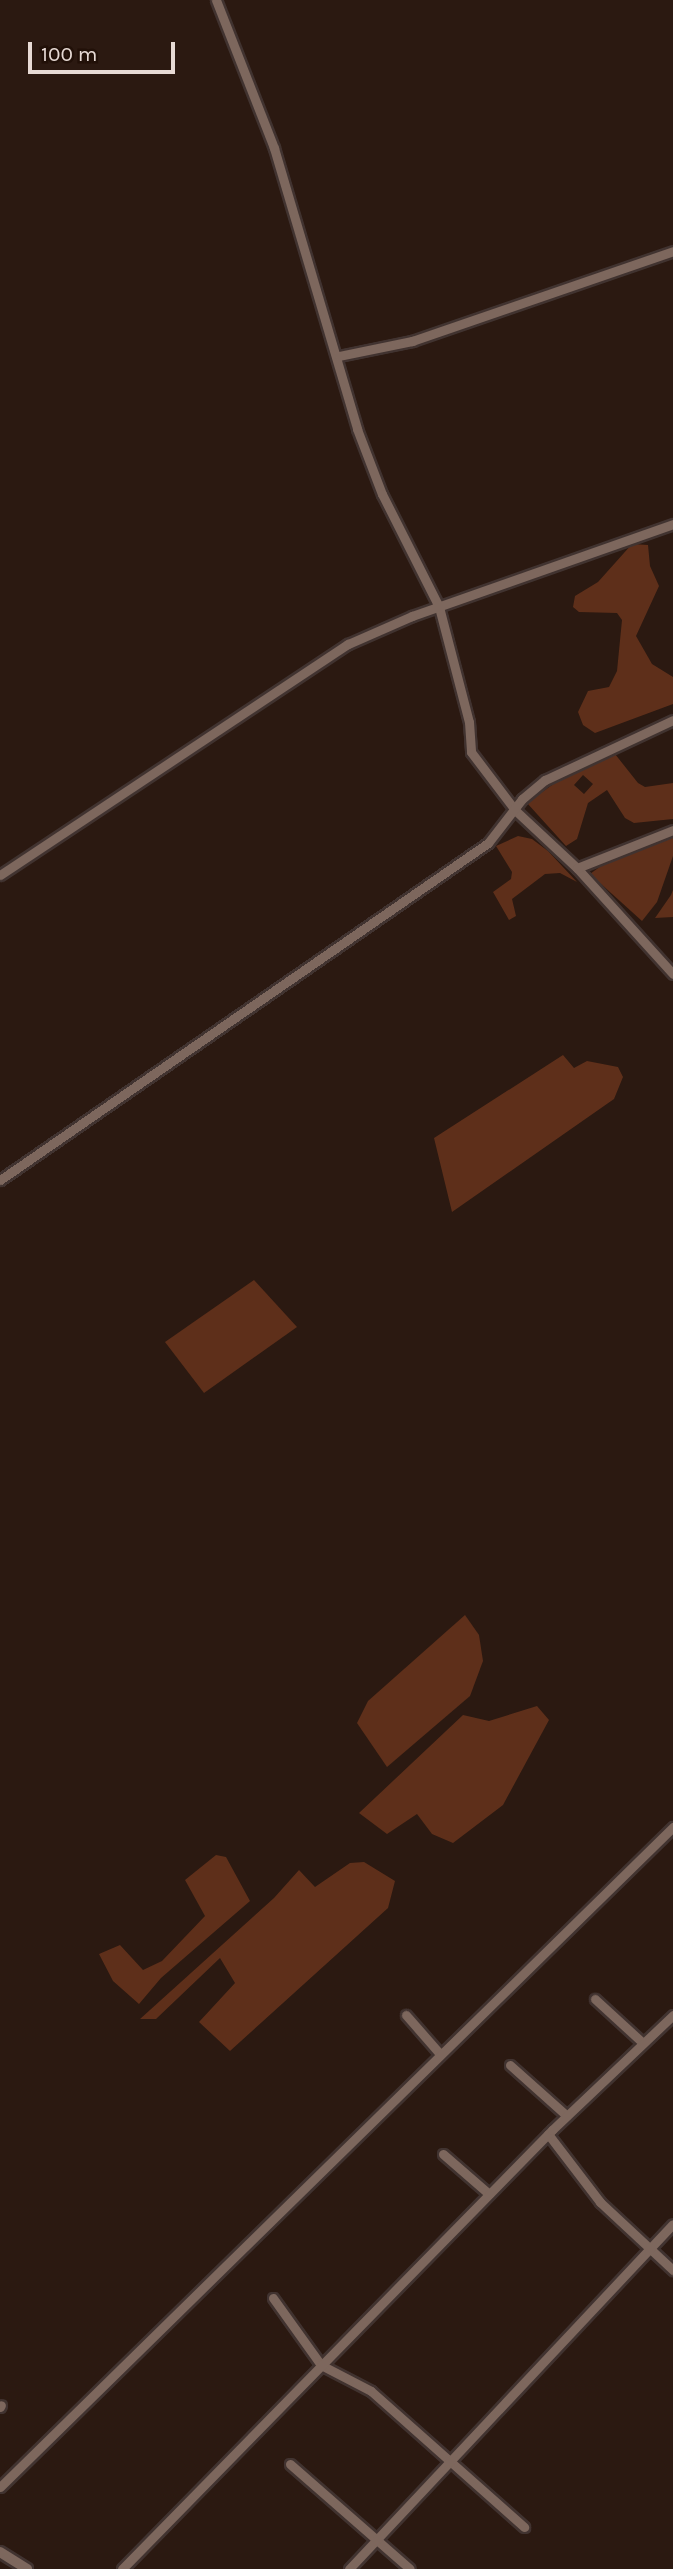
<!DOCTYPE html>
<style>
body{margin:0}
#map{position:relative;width:673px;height:2569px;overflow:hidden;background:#2b1911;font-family:Karla,sans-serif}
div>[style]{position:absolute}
.green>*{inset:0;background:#5e2f1a}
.roads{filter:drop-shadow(2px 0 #413330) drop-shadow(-2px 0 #413330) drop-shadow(0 2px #413330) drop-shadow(0 -2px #413330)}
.minor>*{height:9px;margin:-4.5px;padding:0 4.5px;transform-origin:4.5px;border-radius:4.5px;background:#7d675d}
.tertiary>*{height:10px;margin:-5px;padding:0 5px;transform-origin:5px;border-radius:5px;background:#7d675d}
span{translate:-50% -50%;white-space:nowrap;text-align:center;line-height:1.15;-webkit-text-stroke:7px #211008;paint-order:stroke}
.scale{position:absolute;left:28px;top:42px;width:147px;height:32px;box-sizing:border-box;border:4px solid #e7dad5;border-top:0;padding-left:9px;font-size:21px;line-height:24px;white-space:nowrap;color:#e7dad5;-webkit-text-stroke:5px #211008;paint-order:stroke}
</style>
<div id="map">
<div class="green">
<div style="clip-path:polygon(632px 544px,648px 545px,650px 566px,659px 586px,636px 636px,652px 664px,673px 677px,673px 704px,595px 733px,583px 725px,578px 712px,588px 691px,609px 687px,617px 671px,622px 620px,617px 613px,579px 612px,573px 607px,575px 596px,598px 582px)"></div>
<div style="clip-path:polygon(evenodd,615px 754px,638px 783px,645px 787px,673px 783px,673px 819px,634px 823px,625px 818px,607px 790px,588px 803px,577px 839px,566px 846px,527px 803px,559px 780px,615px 754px,583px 775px,593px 784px,584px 794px,574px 785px,583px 775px)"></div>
<div style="clip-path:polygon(518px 836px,532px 839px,548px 851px,577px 882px,560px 873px,545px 874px,512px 899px,516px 916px,509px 920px,493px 892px,511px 879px,512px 872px,496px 846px)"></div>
<div style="clip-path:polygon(673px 837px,673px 856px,657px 902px,642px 921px,590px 874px,605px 863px)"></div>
<div style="clip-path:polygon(673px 890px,673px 917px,655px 918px,671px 895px)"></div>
<div style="clip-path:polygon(563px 1055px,574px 1068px,587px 1061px,618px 1067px,623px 1077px,614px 1099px,452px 1212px,434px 1138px)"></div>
<div style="clip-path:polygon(254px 1280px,297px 1327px,204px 1393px,165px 1342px)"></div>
<div style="clip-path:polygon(465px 1615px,479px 1635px,483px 1661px,470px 1696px,387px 1767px,357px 1723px,368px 1701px)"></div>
<div style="clip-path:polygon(537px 1706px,549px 1720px,503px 1805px,453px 1843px,432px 1834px,417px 1814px,387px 1834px,359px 1813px,463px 1715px,489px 1721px)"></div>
<div style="clip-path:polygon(216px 1855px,226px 1857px,250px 1901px,161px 1978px,139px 2004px,113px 1981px,99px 1954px,120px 1945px,143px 1970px,162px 1961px,205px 1916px,185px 1880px)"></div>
<div style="clip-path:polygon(364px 1862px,395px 1881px,388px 1908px,230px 2051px,199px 2022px,235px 1983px,220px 1958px,156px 2019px,140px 2019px,274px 1898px,299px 1870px,315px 1887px,350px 1863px)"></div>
</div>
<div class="roads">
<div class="minor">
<div style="left:216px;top:0;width:159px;rotate:68.6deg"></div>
<div style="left:274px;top:148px;width:293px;rotate:73.5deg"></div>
<div style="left:357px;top:429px;width:70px;rotate:69deg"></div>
<div style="left:382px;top:494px;width:127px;rotate:63.2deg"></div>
<div style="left:439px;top:607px;width:119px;rotate:75.4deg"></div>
<div style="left:469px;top:722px;width:30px;rotate:86deg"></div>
<div style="left:471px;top:752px;width:73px;rotate:52.8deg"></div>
<div style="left:515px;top:810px;width:85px;rotate:43.1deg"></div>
<div style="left:577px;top:868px;width:143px;rotate:47.8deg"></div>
<div style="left:339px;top:356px;width:75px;rotate:-11.6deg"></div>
<div style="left:412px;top:341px;width:276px;rotate:-19deg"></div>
<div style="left:577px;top:868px;width:103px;rotate:-21.6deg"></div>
<div style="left:0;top:875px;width:418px;rotate:-33.6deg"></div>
<div style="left:348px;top:644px;width:70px;rotate:-23.6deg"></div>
<div style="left:412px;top:616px;width:277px;rotate:-19.4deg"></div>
<div style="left:0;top:1180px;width:593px;rotate:-34.63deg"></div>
<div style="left:488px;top:843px;width:56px;rotate:-52.3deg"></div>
<div style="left:522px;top:799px;width:30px;rotate:-40deg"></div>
<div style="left:545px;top:780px;width:141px;rotate:-25.1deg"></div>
<div style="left:595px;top:1999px;width:65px;rotate:42.5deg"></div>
<div style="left:406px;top:2015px;width:52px;rotate:48.9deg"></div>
<div style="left:510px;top:2065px;width:76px;rotate:41.8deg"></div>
<div style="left:548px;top:2134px;width:86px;rotate:52.6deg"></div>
<div style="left:600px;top:2202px;width:100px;rotate:43deg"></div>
<div style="left:443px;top:2154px;width:61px;rotate:41deg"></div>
<div style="left:273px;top:2298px;width:82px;rotate:54.4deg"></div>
<div style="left:321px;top:2365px;width:56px;rotate:27.5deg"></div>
<div style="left:371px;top:2391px;width:205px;rotate:41.6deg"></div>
<div style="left:0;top:2407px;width:2px;rotate:-63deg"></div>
<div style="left:290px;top:2464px;width:159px;rotate:41.2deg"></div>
<div style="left:0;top:2487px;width:943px;rotate:-44.44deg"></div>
<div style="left:122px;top:2569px;width:615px;rotate:-45.59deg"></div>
<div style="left:552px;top:2130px;width:167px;rotate:-43.5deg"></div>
<div style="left:349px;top:2569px;width:473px;rotate:-46.8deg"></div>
</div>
<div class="tertiary">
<div style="left:0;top:2552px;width:32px;rotate:32deg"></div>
</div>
</div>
<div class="scale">100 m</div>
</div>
